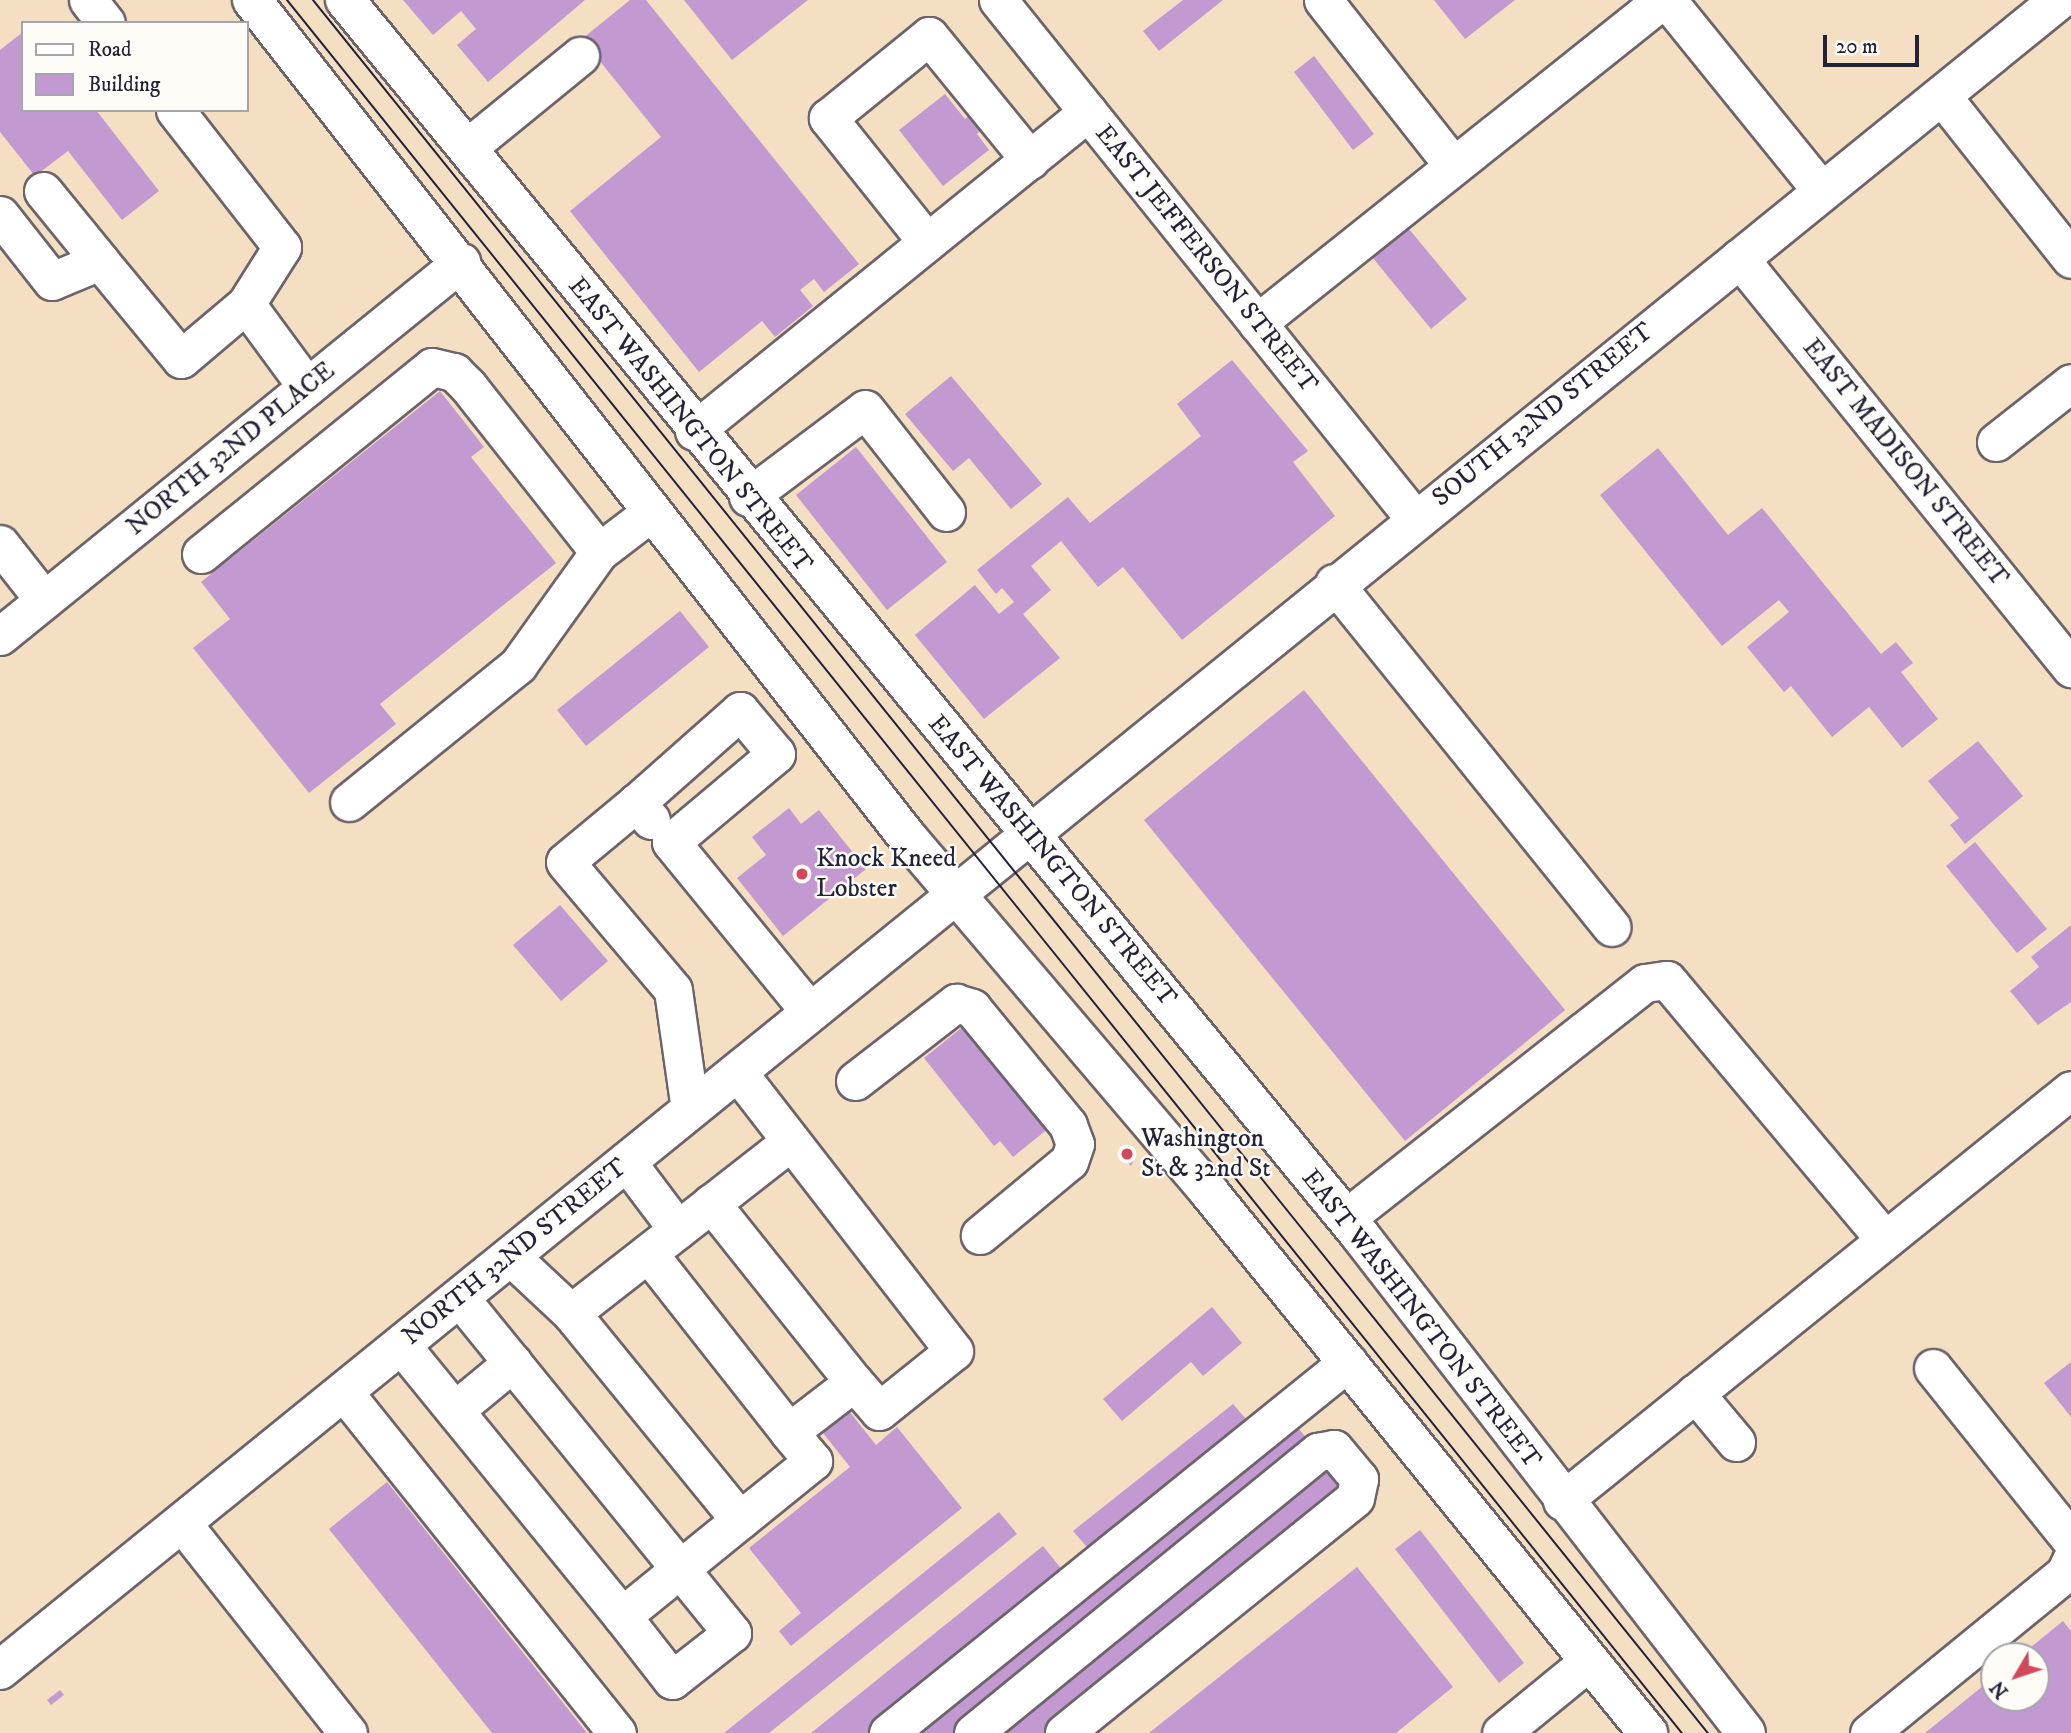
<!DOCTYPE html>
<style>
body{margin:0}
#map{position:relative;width:2071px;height:1733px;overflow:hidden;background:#f4dfc3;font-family:"IM FELL DW Pica",serif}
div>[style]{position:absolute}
.building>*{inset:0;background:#c399d1}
.roads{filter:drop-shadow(2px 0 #6c646b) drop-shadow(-2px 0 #6c646b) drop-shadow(0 2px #6c646b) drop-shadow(0 -2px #6c646b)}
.minor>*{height:37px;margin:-18.5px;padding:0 18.5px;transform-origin:18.5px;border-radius:18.5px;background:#fff}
.major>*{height:38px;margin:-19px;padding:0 19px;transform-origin:19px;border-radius:19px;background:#fff}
.tram>*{height:2px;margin:-1px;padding:0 1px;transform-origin:1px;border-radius:1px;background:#22223b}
.dots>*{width:19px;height:19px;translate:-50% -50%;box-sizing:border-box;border:4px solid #fdfcf7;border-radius:50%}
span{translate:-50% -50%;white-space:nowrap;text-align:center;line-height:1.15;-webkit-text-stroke:5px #fdfcf7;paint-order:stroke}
.street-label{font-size:26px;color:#22223b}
.poi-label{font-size:26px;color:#22223b}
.left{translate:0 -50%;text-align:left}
.legend{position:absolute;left:21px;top:21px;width:228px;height:91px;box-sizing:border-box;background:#fdfcf7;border:2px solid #a5a5ac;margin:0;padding:9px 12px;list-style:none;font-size:21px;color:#22223b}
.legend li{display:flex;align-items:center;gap:14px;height:35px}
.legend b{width:35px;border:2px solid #a5a5ac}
.north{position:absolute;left:1980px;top:1642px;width:70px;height:70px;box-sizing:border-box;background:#fdfcf7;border:2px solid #a5a5ac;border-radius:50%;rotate:231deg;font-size:19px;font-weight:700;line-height:28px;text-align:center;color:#22223b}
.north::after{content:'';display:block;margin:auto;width:24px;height:32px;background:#d1495b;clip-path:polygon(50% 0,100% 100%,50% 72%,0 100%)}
.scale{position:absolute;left:1823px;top:35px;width:96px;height:32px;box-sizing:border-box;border:4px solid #22223b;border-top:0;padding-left:9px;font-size:21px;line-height:24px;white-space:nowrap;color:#22223b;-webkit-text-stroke:5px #fdfcf7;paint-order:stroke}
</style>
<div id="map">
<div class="building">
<div style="clip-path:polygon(403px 0,585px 0,488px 82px,457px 45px,476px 29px,461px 11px,433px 35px)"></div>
<div style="clip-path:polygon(630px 0,646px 0,859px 264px,824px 292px,814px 279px,800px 290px,813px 306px,775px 337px,762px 321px,699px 372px,570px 211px,661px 137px,582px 39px)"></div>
<div style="clip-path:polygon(684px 0,808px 0,732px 60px)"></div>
<div style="clip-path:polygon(1183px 0,1223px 0,1159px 51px,1143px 31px)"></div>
<div style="clip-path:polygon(1434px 0,1515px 0,1465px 39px)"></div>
<div style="clip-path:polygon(23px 32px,23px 110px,96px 110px,159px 191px,122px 220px,68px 151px,35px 176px,0 132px,0 50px)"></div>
<div style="clip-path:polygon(1314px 56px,1374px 134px,1353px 150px,1294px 72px)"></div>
<div style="clip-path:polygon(945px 94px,965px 119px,974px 112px,986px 126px,977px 134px,989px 150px,943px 186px,899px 130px)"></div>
<div style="clip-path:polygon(1404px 223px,1467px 299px,1431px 329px,1368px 252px)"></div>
<div style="clip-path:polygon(1232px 360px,1308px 451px,1293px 462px,1335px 516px,1182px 640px,1123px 567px,1098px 587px,1061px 541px,1031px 566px,1051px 590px,1023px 614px,1060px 658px,984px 719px,915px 635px,975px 585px,999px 614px,1014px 602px,1002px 588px,996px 594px,977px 570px,1068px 497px,1090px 523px,1201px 436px,1177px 404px)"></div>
<div style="clip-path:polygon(951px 376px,1042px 484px,1011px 509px,969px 458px,953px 471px,905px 414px)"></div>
<div style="clip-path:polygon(440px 391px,484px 447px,471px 457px,556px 563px,380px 704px,396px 724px,309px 793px,193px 648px,230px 619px,201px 582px)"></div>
<div style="clip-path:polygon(856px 447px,947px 562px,887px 610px,796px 495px)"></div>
<div style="clip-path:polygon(1658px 448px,1728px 535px,1762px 508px,1881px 654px,1896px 642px,1913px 663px,1901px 672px,1938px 719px,1902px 748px,1869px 707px,1832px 737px,1791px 686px,1784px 692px,1747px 647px,1789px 612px,1779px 600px,1722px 646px,1600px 495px)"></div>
<div style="clip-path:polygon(680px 611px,709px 647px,586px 746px,557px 710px)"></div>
<div style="clip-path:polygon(1304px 690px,1565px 1010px,1405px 1141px,1144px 820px)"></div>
<div style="clip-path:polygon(1978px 741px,2023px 796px,1965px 844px,1950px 825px,1959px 818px,1928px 781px)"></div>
<div style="clip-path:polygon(789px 808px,801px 824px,819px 810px,866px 869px,783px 936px,737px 878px,766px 855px,752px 837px)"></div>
<div style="clip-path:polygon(1975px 842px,2047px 929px,2017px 953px,1946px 866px)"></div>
<div style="clip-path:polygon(560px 905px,608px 961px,561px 1001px,513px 945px)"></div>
<div style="clip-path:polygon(2071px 925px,2071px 1002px,2038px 1025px,2010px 991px,2039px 967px,2031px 957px)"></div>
<div style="clip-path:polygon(970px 1021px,1049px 1128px,1013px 1157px,1000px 1141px,994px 1146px,924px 1058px)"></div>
<div style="clip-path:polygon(1126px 1146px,1135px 1158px,1131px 1166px,1119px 1152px)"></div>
<div style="clip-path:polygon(1212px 1307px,1242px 1343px,1203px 1376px,1191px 1362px,1122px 1421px,1103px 1399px)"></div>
<div style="clip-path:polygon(2071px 1362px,2071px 1417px,2044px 1383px)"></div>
<div style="clip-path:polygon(1233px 1404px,1253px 1427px,1093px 1554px,1073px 1531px)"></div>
<div style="clip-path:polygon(849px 1411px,876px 1445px,897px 1427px,962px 1508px,791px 1646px,779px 1631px,801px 1613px,749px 1548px,850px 1467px,823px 1433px)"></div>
<div style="clip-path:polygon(1296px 1425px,1314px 1448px,959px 1733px,912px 1733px)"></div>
<div style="clip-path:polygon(1328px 1469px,1347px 1493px,1048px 1733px,999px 1733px)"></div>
<div style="clip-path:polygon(387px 1482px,587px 1733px,492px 1733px,329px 1529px)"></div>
<div style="clip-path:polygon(999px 1512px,1017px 1534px,769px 1733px,724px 1733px)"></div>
<div style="clip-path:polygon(1420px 1530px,1524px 1663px,1499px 1683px,1395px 1549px)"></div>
<div style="clip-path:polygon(1043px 1546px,1067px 1576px,872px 1733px,811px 1733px)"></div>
<div style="clip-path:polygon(1357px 1567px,1453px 1687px,1396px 1733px,1149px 1733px)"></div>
<div style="clip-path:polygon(2063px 1621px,2071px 1631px,2071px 1733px,1925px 1733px,1994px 1677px,1994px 1698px,2036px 1698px,2036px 1656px,2020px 1656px)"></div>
<div style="clip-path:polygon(60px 1690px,64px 1695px,51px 1705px,47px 1700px)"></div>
</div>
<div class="roads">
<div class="minor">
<div style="left:88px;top:0;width:29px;rotate:52deg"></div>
<div style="left:998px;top:0;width:664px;rotate:51.23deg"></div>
<div style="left:1323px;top:0;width:210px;rotate:51.8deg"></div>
<div style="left:1667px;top:0;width:245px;rotate:51deg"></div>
<div style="left:1941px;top:95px;width:209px;rotate:51.6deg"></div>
<div style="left:175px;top:110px;width:174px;rotate:52deg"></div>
<div style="left:282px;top:247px;width:67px;rotate:122.3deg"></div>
<div style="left:246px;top:304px;width:103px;rotate:53.7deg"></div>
<div style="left:467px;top:148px;width:146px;rotate:-39.2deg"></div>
<div style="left:43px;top:191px;width:90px;rotate:50.8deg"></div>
<div style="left:0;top:215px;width:84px;rotate:51.8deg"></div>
<div style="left:52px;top:281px;width:52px;rotate:-22.6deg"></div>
<div style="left:100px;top:261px;width:127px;rotate:50.4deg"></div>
<div style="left:181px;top:359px;width:85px;rotate:-40.2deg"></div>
<div style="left:927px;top:242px;width:159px;rotate:-128.6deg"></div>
<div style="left:828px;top:118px;width:130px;rotate:-39.1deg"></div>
<div style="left:929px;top:36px;width:160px;rotate:50.8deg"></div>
<div style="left:1739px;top:258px;width:528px;rotate:51deg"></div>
<div style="left:1257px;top:323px;width:518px;rotate:-38.57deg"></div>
<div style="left:694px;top:431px;width:507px;rotate:-39deg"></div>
<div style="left:1996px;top:442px;width:95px;rotate:-38.2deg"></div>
<div style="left:748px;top:497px;width:146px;rotate:-36.9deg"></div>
<div style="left:865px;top:409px;width:131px;rotate:51.8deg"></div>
<div style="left:0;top:544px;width:71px;rotate:51.8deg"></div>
<div style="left:201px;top:554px;width:297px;rotate:-39deg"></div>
<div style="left:432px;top:367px;width:23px;rotate:13deg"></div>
<div style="left:454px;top:372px;width:20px;rotate:45deg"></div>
<div style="left:468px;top:386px;width:211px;rotate:51.7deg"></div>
<div style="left:599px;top:552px;width:64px;rotate:-37.4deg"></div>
<div style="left:1334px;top:583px;width:442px;rotate:51.1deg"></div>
<div style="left:0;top:636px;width:594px;rotate:-39.05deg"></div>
<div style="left:349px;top:802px;width:218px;rotate:-39deg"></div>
<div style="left:518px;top:665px;width:139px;rotate:-54.4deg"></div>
<div style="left:636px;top:803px;width:139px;rotate:-41.5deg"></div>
<div style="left:740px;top:711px;width:56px;rotate:50.1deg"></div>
<div style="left:776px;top:754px;width:137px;rotate:140deg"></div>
<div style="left:671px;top:842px;width:220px;rotate:50.7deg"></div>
<div style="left:651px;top:820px;width:23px;rotate:-131deg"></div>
<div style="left:636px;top:803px;width:92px;rotate:140.3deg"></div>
<div style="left:565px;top:862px;width:167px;rotate:49.8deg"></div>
<div style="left:673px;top:990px;width:120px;rotate:81.9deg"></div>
<div style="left:855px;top:1081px;width:128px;rotate:-37.7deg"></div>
<div style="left:956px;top:1003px;width:17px;rotate:17deg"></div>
<div style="left:972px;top:1008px;width:151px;rotate:50.6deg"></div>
<div style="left:1068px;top:1125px;width:20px;rotate:70deg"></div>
<div style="left:1075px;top:1144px;width:18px;rotate:109deg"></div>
<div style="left:1069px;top:1161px;width:116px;rotate:140.3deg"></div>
<div style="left:626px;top:1161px;width:86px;rotate:53deg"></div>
<div style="left:711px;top:1203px;width:229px;rotate:51.4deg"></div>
<div style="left:1346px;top:1218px;width:380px;rotate:-38.2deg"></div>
<div style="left:1645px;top:983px;width:22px;rotate:-8deg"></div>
<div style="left:1667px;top:980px;width:339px;rotate:50deg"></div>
<div style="left:648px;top:1253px;width:228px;rotate:51.8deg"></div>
<div style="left:510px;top:1256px;width:83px;rotate:43.1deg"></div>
<div style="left:571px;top:1313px;width:267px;rotate:50.8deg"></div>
<div style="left:740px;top:1520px;width:94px;rotate:-38.9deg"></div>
<div style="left:813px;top:1461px;width:38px;rotate:-130deg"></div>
<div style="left:789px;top:1432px;width:82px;rotate:-37.6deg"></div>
<div style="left:854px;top:1382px;width:38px;rotate:49deg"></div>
<div style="left:879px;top:1411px;width:96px;rotate:-38.7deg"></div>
<div style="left:954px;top:1351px;width:354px;rotate:-127.8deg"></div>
<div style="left:459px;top:1297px;width:433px;rotate:50.9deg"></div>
<div style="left:732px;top:1633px;width:76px;rotate:141.9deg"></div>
<div style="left:672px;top:1680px;width:81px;rotate:-128deg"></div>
<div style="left:571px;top:1313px;width:279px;rotate:-38deg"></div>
<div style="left:401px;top:1345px;width:350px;rotate:50.8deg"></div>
<div style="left:622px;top:1616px;width:152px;rotate:-39.1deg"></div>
<div style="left:1933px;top:1368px;width:221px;rotate:51.3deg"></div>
<div style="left:343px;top:1391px;width:438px;rotate:51.3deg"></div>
<div style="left:1695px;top:1393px;width:64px;rotate:50.1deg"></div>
<div style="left:455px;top:1410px;width:75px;rotate:-39.6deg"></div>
<div style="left:1562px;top:1501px;width:654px;rotate:-38.92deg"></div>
<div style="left:182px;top:1523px;width:268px;rotate:51.7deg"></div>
<div style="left:888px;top:1733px;width:591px;rotate:-38.89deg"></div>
<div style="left:973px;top:1733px;width:445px;rotate:-39.2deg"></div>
<div style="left:1318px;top:1452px;width:16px;rotate:-11deg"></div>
<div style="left:1334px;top:1449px;width:39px;rotate:50deg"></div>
<div style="left:1359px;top:1479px;width:19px;rotate:102deg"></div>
<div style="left:1355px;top:1498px;width:374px;rotate:141.1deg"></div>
<div style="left:1501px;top:1733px;width:114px;rotate:-39.3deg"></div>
<div style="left:1869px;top:1733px;width:253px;rotate:-39.2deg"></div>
<div style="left:2065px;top:1573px;width:14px;rotate:-65deg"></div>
</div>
<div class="major">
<div style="left:252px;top:0;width:1064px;rotate:51.95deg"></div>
<div style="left:908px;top:838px;width:465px;rotate:49.6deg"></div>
<div style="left:1209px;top:1192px;width:697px;rotate:50.94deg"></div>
<div style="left:345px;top:0;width:1597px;rotate:50.59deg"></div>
<div style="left:1359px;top:1234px;width:631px;rotate:52.2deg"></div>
<div style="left:0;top:1670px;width:2651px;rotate:-39.04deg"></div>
</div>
</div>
<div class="tram">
<div style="left:287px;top:0;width:2225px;rotate:51.17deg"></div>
<div style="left:313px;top:0;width:2225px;rotate:51.17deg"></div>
</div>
<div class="dots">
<div style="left:802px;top:874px;background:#d1495b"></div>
<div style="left:1127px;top:1154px;background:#d1495b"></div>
</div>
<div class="street-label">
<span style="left:1206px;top:259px;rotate:51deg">EAST JEFFERSON STREET</span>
<span style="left:1543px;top:415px;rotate:-39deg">SOUTH 32ND STREET</span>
<span style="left:690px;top:425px;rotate:51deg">EAST WASHINGTON STREET</span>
<span style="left:231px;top:449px;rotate:-39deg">NORTH 32ND PLACE</span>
<span style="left:1905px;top:463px;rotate:51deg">EAST MADISON STREET</span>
<span style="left:1052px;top:861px;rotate:50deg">EAST WASHINGTON STREET</span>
<span style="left:515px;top:1252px;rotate:-39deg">NORTH 32ND STREET</span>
<span style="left:1421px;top:1319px;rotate:52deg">EAST WASHINGTON STREET</span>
</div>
<div class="poi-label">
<span class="left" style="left:816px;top:874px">Knock Kneed<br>Lobster</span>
<span class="left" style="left:1141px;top:1154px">Washington<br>St &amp; 32nd St</span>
</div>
<ul class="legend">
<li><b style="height:9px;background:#fff"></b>Road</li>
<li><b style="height:19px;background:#c399d1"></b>Building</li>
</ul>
<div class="north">N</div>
<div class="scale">20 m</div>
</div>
